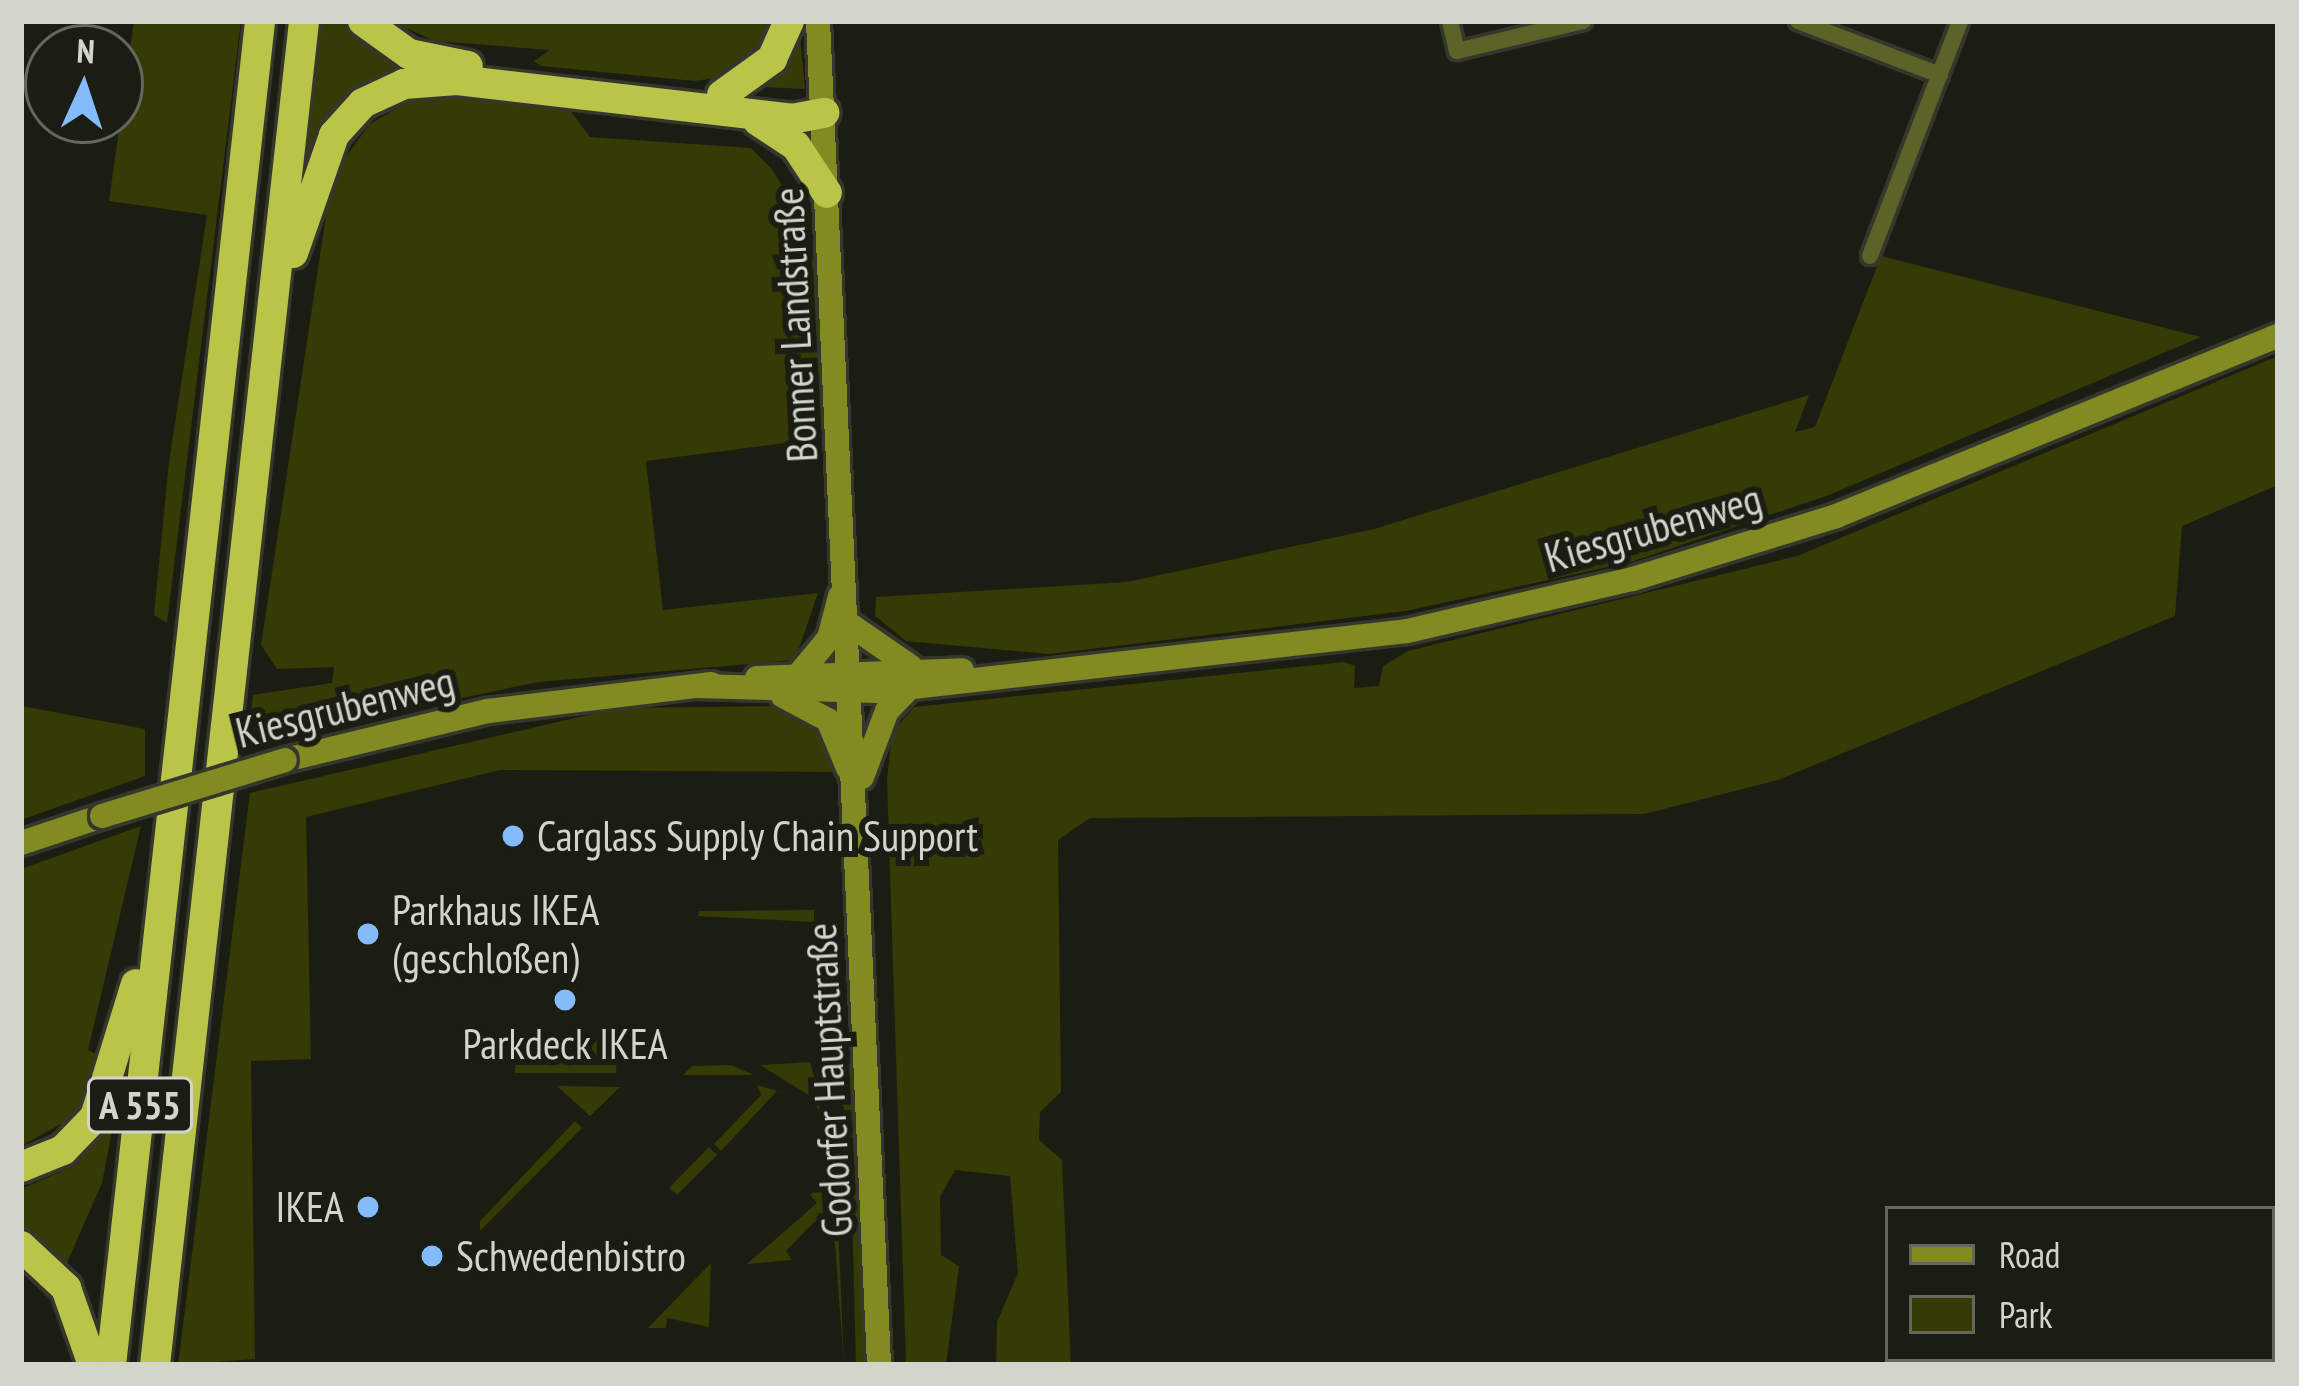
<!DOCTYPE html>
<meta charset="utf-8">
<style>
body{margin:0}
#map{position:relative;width:2299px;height:1386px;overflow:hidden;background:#1b1d12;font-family:"PT Sans Narrow",sans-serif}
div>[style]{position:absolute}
.green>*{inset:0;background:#363a05}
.roads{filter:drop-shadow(3px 0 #35372c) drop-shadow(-3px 0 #35372c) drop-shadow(0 3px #35372c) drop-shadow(0 -3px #35372c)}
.minor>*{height:16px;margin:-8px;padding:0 8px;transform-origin:8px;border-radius:8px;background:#5d6227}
.secondary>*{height:24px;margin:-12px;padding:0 12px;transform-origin:12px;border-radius:12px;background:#828a22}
.motorway>*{height:30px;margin:-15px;padding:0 15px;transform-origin:15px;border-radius:15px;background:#b9c449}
.bridges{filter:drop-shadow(3px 0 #35372c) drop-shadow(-3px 0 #35372c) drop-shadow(0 3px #35372c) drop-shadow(0 -3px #35372c)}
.secondary-bridge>*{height:24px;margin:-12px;padding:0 12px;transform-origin:12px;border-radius:12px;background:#828a22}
.dots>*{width:33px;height:33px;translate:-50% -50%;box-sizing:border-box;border:6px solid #1b1d12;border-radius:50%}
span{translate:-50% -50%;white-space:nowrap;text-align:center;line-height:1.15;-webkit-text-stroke:12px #1b1d12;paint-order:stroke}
.shield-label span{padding:3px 9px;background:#1b1d12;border:3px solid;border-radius:9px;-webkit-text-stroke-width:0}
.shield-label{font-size:39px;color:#d3d5cd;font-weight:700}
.street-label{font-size:42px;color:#d3d5cd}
.poi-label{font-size:42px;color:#d3d5cd}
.left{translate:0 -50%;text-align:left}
.right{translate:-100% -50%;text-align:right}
.frame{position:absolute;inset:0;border:24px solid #d3d5cd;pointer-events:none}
.legend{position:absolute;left:1885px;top:1206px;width:390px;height:156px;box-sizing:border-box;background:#1b1d12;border:3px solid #65675d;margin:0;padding:15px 21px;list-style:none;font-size:36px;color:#d3d5cd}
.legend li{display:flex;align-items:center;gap:24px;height:60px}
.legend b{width:60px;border:3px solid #65675d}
.north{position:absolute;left:24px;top:24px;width:120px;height:120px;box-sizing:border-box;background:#1b1d12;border:3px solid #65675d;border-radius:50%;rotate:3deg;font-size:33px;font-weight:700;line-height:48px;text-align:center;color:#d3d5cd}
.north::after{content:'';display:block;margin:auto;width:42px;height:54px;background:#84bcfb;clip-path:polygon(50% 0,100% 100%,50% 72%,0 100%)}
</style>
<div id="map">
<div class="green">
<div style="clip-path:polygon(134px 21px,241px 21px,167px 623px,154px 615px,169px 462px,207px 215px,109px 201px)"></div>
<div style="clip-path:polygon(319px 21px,355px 21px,423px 67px,373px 91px,297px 217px)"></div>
<div style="clip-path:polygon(390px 21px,783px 21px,766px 51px,729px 76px,694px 81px,541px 66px,534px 61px,550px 50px,435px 41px)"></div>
<div style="clip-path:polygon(800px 37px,805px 89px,763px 87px,763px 85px)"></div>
<div style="clip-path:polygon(451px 94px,566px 105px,590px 137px,751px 148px,772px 169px,789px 197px,790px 230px,817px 261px,823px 438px,646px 461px,663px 610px,818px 593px,795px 660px,538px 682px,267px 739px,249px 727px,253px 695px,332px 683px,334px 667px,277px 669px,261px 645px,332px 176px,369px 125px,413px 98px)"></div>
<div style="clip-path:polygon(1881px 256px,2201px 337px,1829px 495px,1631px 562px,1406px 611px,1049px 654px,906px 641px,875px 616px,876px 597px,1127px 582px,1374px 529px,1809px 395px,1795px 432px,1815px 427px)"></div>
<div style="clip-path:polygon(2278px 356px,2278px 485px,2182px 526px,2175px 616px,1778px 780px,1644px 814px,1090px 818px,1058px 840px,1061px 1092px,1040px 1112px,1039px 1140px,1062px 1160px,1071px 1365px,996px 1365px,997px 1322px,1018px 1273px,1010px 1176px,955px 1170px,940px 1197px,941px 1255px,959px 1266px,946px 1365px,906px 1365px,887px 780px,892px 733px,914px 707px,1344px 662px,1355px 666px,1354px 688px,1379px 686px,1383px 666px,1408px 651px,1797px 556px)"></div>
<div style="clip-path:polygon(21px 706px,145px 729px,145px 776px,21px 820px)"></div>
<div style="clip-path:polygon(786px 706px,817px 719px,834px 772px,500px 770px,306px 817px,311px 1059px,251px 1061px,255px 1359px,178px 1365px,250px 793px,618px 708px)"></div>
<div style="clip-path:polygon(141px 826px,88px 1050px,103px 1058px,83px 1112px,21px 1146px,21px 869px)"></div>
<div style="clip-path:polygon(814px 910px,814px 922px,698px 916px,699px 911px)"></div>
<div style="clip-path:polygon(617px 1041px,616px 1073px,515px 1073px,516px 1042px)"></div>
<div style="clip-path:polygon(843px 1061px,855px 1066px,868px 1365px,856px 1365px,850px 1127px,832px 1071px)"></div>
<div style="clip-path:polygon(810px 1062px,835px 1151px,844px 1365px,826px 1124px,810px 1096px,760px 1065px)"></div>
<div style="clip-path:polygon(731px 1065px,754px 1075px,683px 1075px,692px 1066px)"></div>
<div style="clip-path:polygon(757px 1085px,792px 1095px,777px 1091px,721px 1151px,714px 1144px,761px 1095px)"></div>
<div style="clip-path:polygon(557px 1086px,620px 1087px,590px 1116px)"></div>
<div style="clip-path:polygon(118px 1100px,102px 1183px,66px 1265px,21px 1232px,21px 1189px,76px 1165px)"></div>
<div style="clip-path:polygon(575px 1121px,582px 1128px,480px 1231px,480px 1221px)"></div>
<div style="clip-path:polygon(709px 1147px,717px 1155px,677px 1195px,669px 1188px)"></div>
<div style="clip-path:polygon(821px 1185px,824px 1226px,814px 1222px,786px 1251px,792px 1260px,747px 1264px,817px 1203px,810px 1195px)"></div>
<div style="clip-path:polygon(711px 1263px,709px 1327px,667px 1318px,666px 1328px,648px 1328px)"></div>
</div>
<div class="roads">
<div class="minor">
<div style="left:1450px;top:21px;width:31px;rotate:77deg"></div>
<div style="left:1457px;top:51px;width:130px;rotate:-13.4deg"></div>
<div style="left:1798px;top:21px;width:152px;rotate:20.8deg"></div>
<div style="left:1870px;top:256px;width:252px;rotate:-69deg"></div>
</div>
<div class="secondary">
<div style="left:818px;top:21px;width:1345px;rotate:87.4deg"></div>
<div style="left:849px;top:624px;width:75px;rotate:34.7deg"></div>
<div style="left:801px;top:672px;width:44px;rotate:-50.5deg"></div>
<div style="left:829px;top:638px;width:43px;rotate:-75.3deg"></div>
<div style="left:757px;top:678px;width:205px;rotate:-2.2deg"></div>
<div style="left:697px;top:686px;width:181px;rotate:1.6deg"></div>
<div style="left:878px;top:691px;width:532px;rotate:-6.47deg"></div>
<div style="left:1407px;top:631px;width:232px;rotate:-13deg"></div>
<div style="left:1633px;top:579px;width:213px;rotate:-17.2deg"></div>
<div style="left:1836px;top:516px;width:477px;rotate:-22.2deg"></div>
<div style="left:783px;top:696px;width:51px;rotate:28.1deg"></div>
<div style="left:828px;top:720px;width:52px;rotate:67.4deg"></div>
<div style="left:285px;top:760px;width:209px;rotate:-13.6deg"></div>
<div style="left:488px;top:711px;width:225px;rotate:-6.9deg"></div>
<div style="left:862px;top:777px;width:71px;rotate:-69.3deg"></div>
<div style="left:887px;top:711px;width:32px;rotate:-46deg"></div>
<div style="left:21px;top:843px;width:85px;rotate:-18.4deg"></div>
</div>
<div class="motorway">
<div style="left:363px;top:21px;width:57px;rotate:35.7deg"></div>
<div style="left:409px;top:54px;width:60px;rotate:11.5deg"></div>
<div style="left:722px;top:95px;width:62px;rotate:-35.8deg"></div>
<div style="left:772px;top:59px;width:42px;rotate:-65.9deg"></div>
<div style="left:758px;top:121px;width:45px;rotate:33.3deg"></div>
<div style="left:796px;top:146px;width:56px;rotate:56.6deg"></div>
<div style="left:293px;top:253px;width:125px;rotate:-70.8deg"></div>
<div style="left:334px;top:135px;width:43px;rotate:-47.8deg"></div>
<div style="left:363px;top:103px;width:45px;rotate:-24.9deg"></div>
<div style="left:404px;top:84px;width:53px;rotate:-4.3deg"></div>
<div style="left:457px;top:80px;width:337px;rotate:6.6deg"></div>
<div style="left:792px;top:119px;width:33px;rotate:-11deg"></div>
<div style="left:21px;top:1167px;width:45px;rotate:-22deg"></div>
<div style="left:63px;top:1150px;width:46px;rotate:-45.9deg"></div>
<div style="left:95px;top:1117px;width:139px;rotate:-72.9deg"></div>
<div style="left:21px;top:1246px;width:62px;rotate:43deg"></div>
<div style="left:66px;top:1288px;width:82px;rotate:70.7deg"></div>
<div style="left:111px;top:1365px;width:1352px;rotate:-83.67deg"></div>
<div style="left:155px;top:1365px;width:1352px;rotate:-83.67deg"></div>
</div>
</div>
<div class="bridges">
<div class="secondary-bridge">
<div style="left:102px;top:816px;width:191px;rotate:-17deg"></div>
</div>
</div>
<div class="dots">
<div style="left:513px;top:836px;background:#84bcfb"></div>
<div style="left:368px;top:934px;background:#84bcfb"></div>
<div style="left:565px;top:1000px;background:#84bcfb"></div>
<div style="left:368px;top:1207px;background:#84bcfb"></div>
<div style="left:432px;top:1256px;background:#84bcfb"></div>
</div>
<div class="shield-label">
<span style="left:140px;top:1105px">A 555</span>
</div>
<div class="street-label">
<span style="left:795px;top:325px;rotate:-93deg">Bonner Landstraße</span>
<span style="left:1653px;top:528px;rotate:-16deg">Kiesgrubenweg</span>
<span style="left:345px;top:707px;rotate:-14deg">Kiesgrubenweg</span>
<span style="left:829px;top:1080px;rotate:-93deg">Godorfer Hauptstraße</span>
</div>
<div class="poi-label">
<span class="left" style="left:537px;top:836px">Carglass Supply Chain Support</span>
<span class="left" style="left:392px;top:934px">Parkhaus IKEA<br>(geschloßen)</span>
<span style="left:565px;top:1044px">Parkdeck IKEA</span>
<span class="right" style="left:344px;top:1207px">IKEA</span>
<span class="left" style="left:456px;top:1256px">Schwedenbistro</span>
</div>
<div class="frame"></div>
<ul class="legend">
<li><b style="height:15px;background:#828a22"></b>Road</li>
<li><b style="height:33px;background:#363a05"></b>Park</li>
</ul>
<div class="north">N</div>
</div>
